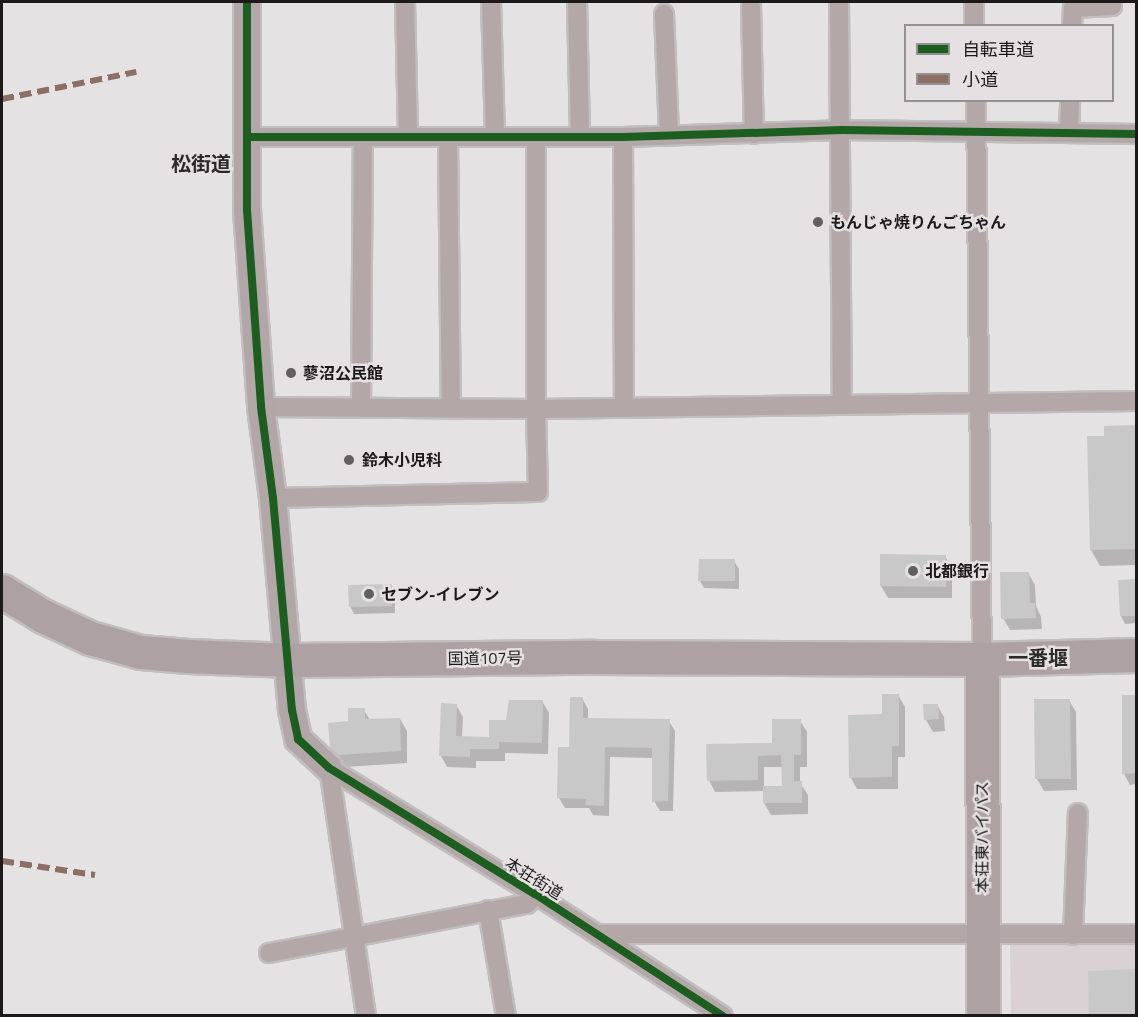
<!DOCTYPE html>
<meta charset="utf-8">
<style>
body{margin:0}
#map{position:relative;width:1138px;height:1017px;overflow:hidden;background:#e4e2e3;font-family:"Titillium Web","Noto Sans JP",sans-serif}
div>[style]{position:absolute}
.built>*{inset:0;background:#d9d1d4}
.shadow>*{inset:0;background:#0003}
.building>*{inset:0;background:#c9c8c9}
.roads{filter:drop-shadow(2px 0 #c0bebf) drop-shadow(-2px 0 #c0bebf) drop-shadow(0 2px #c0bebf) drop-shadow(0 -2px #c0bebf)}
.street>*{height:18px;margin:-9px;padding:0 9px;transform-origin:9px;border-radius:9px;background:#b4a7a8}
.secondary>*{height:26px;margin:-13px;padding:0 13px;transform-origin:13px;border-radius:13px;background:#b2a6a8}
.highway>*{height:33px;margin:-16.5px;padding:0 16.5px;transform-origin:16.5px;border-radius:16.5px;background:#aea1a4}
.quiet>*{height:6px;margin-top:-3px;transform-origin:0;background:repeating-linear-gradient(90deg,#8d6e63 0 12px,transparent 0 18px)}
.cycleway>*{height:8px;margin:-4px;padding:0 4px;transform-origin:4px;border-radius:4px;background:#1b5e20}
.dots>*{width:16px;height:16px;translate:-50% -50%;box-sizing:border-box;border:3px solid #e5e1e2;border-radius:50%}
span{translate:-50% -50%;white-space:nowrap;text-align:center;line-height:1.15;-webkit-text-stroke:5px #e5e1e2;paint-order:stroke}
.poi-label{font-size:16px;color:#1b191a;font-weight:700}
.left{translate:0 -50%;text-align:left}
.street-label{font-size:16px;color:#1b191a}
.quarter-label{font-size:20px;color:#2d2a2b;font-weight:700}
.frame{position:absolute;inset:0;border:3px solid #1b191a;pointer-events:none}
.legend{position:absolute;left:904px;top:24px;width:210px;height:78px;box-sizing:border-box;background:#e5e1e2;border:2px solid #949192;margin:0;padding:8px 10px;list-style:none;font-size:18px;color:#1b191a}
.legend li{display:flex;align-items:center;gap:12px;height:30px}
.legend b{width:30px;border:2px solid #949192}
</style>
<div id="map">
<div class="built">
<div style="clip-path:polygon(1136px 943px,1136px 1015px,1011px 1015px,1010px 944px)"></div>
</div>
<div class="shadow">
<div style="clip-path:polygon(1136px 426px,1136px 565px,1100px 566px,1091px 550px,1106px 437px)"></div>
<div style="clip-path:polygon(945px 556px,952px 568px,952px 598px,888px 598px,881px 586px)"></div>
<div style="clip-path:polygon(734px 561px,739px 569px,739px 589px,704px 588px,700px 581px)"></div>
<div style="clip-path:polygon(1028px 573px,1035px 585px,1036px 606px,1041px 617px,1042px 629px,1010px 630px,1003px 618px)"></div>
<div style="clip-path:polygon(1136px 581px,1136px 623px,1125px 624px,1121px 616px)"></div>
<div style="clip-path:polygon(391px 586px,395px 594px,395px 613px,354px 614px,350px 606px)"></div>
<div style="clip-path:polygon(898px 695px,905px 707px,905px 757px,898px 757px,898px 789px,857px 789px,851px 778px)"></div>
<div style="clip-path:polygon(1136px 697px,1136px 784px,1130px 785px,1124px 774px)"></div>
<div style="clip-path:polygon(582px 698px,588px 709px,588px 720px,669px 721px,675px 731px,673px 811px,660px 811px,654px 801px,653px 758px,610px 757px,609px 816px,593px 815px,589px 808px,565px 808px,559px 798px)"></div>
<div style="clip-path:polygon(1069px 700px,1076px 712px,1077px 790px,1044px 791px,1037px 779px)"></div>
<div style="clip-path:polygon(542px 701px,549px 713px,548px 754px,505px 753px,505px 761px,476px 761px,476px 768px,447px 767px,441px 756px,456px 705px,463px 717px,462px 738px,491px 738px,508px 721px)"></div>
<div style="clip-path:polygon(937px 705px,944px 717px,945px 731px,933px 732px,926px 720px,925px 706px)"></div>
<div style="clip-path:polygon(364px 710px,370px 720px,400px 719px,407px 731px,407px 763px,345px 767px,339px 760px,331px 748px,349px 723px)"></div>
<div style="clip-path:polygon(evenodd,800px 721px,807px 732px,807px 767px,800px 767px,800px 783px,808px 795px,808px 814px,771px 815px,764px 803px,764px 791px,715px 792px,709px 780px,773px 744px,800px 721px,764px 767px,783px 767px,783px 787px,764px 787px,764px 767px)"></div>
</div>
<div class="building">
<div style="clip-path:polygon(1137px 425px,1137px 549px,1090px 550px,1087px 436px,1104px 436px,1104px 426px)"></div>
<div style="clip-path:polygon(880px 554px,946px 555px,946px 587px,880px 586px)"></div>
<div style="clip-path:polygon(699px 559px,735px 559px,735px 581px,698px 581px)"></div>
<div style="clip-path:polygon(1000px 572px,1029px 572px,1030px 603px,1035px 603px,1036px 618px,1001px 619px)"></div>
<div style="clip-path:polygon(1137px 579px,1137px 616px,1120px 616px,1118px 580px)"></div>
<div style="clip-path:polygon(392px 584px,392px 606px,349px 607px,348px 585px)"></div>
<div style="clip-path:polygon(882px 694px,899px 694px,899px 746px,892px 746px,892px 777px,849px 778px,848px 715px,882px 714px)"></div>
<div style="clip-path:polygon(1122px 695px,1137px 695px,1137px 773px,1122px 774px)"></div>
<div style="clip-path:polygon(570px 697px,583px 697px,583px 718px,670px 719px,668px 801px,652px 802px,652px 748px,605px 747px,604px 806px,585px 805px,586px 799px,557px 798px,558px 747px,569px 747px)"></div>
<div style="clip-path:polygon(1034px 699px,1070px 699px,1071px 779px,1035px 779px)"></div>
<div style="clip-path:polygon(509px 700px,543px 700px,542px 743px,499px 742px,499px 749px,470px 749px,470px 757px,439px 756px,441px 703px,457px 704px,456px 736px,489px 737px,489px 720px,506px 720px)"></div>
<div style="clip-path:polygon(923px 704px,938px 704px,939px 719px,924px 720px)"></div>
<div style="clip-path:polygon(348px 708px,365px 708px,365px 719px,400px 718px,401px 751px,337px 755px,330px 748px,328px 723px,348px 721px)"></div>
<div style="clip-path:polygon(772px 719px,801px 719px,801px 755px,794px 755px,794px 781px,802px 781px,802px 803px,763px 803px,763px 786px,782px 786px,781px 755px,758px 756px,758px 780px,707px 781px,706px 744px,772px 743px)"></div>
<div style="clip-path:polygon(1137px 969px,1137px 1016px,1089px 1016px,1088px 971px)"></div>
</div>
<div class="roads">
<div class="street">
<div style="left:405px;top:2px;width:135px;rotate:88.7deg"></div>
<div style="left:491px;top:2px;width:135px;rotate:88.3deg"></div>
<div style="left:577px;top:2px;width:134px;rotate:88.7deg"></div>
<div style="left:839px;top:2px;width:403px;rotate:89.6deg"></div>
<div style="left:974px;top:2px;width:24px;rotate:90deg"></div>
<div style="left:751px;top:6px;width:128px;rotate:88.7deg"></div>
<div style="left:664px;top:14px;width:120px;rotate:87.6deg"></div>
<div style="left:1072px;top:26px;width:18px;rotate:-87deg"></div>
<div style="left:1073px;top:8px;width:39px;rotate:-3deg"></div>
<div style="left:1112px;top:6px;width:4px;rotate:-90deg"></div>
<div style="left:976px;top:100px;width:559px;rotate:89.39deg"></div>
<div style="left:1069px;top:133px;width:33px;rotate:-88deg"></div>
<div style="left:247px;top:137px;width:376px"></div>
<div style="left:623px;top:137px;width:219px;rotate:-1.8deg"></div>
<div style="left:842px;top:130px;width:294px;rotate:0.8deg"></div>
<div style="left:448px;top:137px;width:271px;rotate:89.4deg"></div>
<div style="left:623px;top:137px;width:270px;rotate:89.8deg"></div>
<div style="left:261px;top:407px;width:275px;rotate:0.4deg"></div>
<div style="left:536px;top:409px;width:600px;rotate:-0.76deg"></div>
<div style="left:361px;top:407px;width:270px;rotate:-89.6deg"></div>
<div style="left:273px;top:498px;width:265px;rotate:-1.3deg"></div>
<div style="left:538px;top:492px;width:83px;rotate:-91.4deg"></div>
<div style="left:536px;top:409px;width:272px;rotate:-90deg"></div>
<div style="left:329px;top:768px;width:241px;rotate:31.5deg"></div>
<div style="left:535px;top:894px;width:224px;rotate:33deg"></div>
<div style="left:329px;top:768px;width:251px;rotate:81.5deg"></div>
<div style="left:488px;top:910px;width:108px;rotate:80.4deg"></div>
<div style="left:598px;top:934px;width:538px"></div>
<div style="left:1073px;top:935px;width:122px;rotate:-87.7deg"></div>
<div style="left:269px;top:953px;width:263px;rotate:-10.8deg"></div>
<div style="left:527px;top:904px;width:13px;rotate:-51deg"></div>
</div>
<div class="secondary">
<div style="left:247px;top:2px;width:208px;rotate:90deg"></div>
<div style="left:247px;top:210px;width:197px;rotate:85.9deg"></div>
<div style="left:261px;top:407px;width:92px;rotate:82.5deg"></div>
<div style="left:273px;top:498px;width:213px;rotate:84.9deg"></div>
<div style="left:292px;top:710px;width:30px;rotate:78deg"></div>
<div style="left:298px;top:739px;width:42px;rotate:43.1deg"></div>
</div>
<div class="highway">
<div style="left:2px;top:591px;width:48px;rotate:31.4deg"></div>
<div style="left:43px;top:616px;width:52px;rotate:25.1deg"></div>
<div style="left:90px;top:638px;width:53px;rotate:15.4deg"></div>
<div style="left:141px;top:652px;width:47px;rotate:4.9deg"></div>
<div style="left:188px;top:656px;width:101px;rotate:2.3deg"></div>
<div style="left:289px;top:660px;width:304px;rotate:-0.6deg"></div>
<div style="left:593px;top:657px;width:389px;rotate:0.3deg"></div>
<div style="left:982px;top:659px;width:154px;rotate:-1.5deg"></div>
<div style="left:982px;top:659px;width:357px;rotate:89.8deg"></div>
</div>
</div>
<div class="quiet">
<div style="left:2px;top:99px;width:137px;rotate:-11.4deg"></div>
<div style="left:2px;top:861px;width:94px;rotate:8.6deg"></div>
</div>
<div class="cycleway">
<div style="left:247px;top:2px;width:208px;rotate:90deg"></div>
<div style="left:247px;top:210px;width:197px;rotate:85.9deg"></div>
<div style="left:261px;top:407px;width:92px;rotate:82.5deg"></div>
<div style="left:273px;top:498px;width:213px;rotate:84.9deg"></div>
<div style="left:292px;top:710px;width:30px;rotate:78deg"></div>
<div style="left:298px;top:739px;width:42px;rotate:43.1deg"></div>
<div style="left:329px;top:768px;width:241px;rotate:31.5deg"></div>
<div style="left:535px;top:894px;width:224px;rotate:33deg"></div>
<div style="left:247px;top:137px;width:376px"></div>
<div style="left:623px;top:137px;width:219px;rotate:-1.8deg"></div>
<div style="left:842px;top:130px;width:294px;rotate:0.8deg"></div>
</div>
<div class="dots">
<div style="left:818px;top:222px;background:#615f60"></div>
<div style="left:291px;top:373px;background:#615f60"></div>
<div style="left:349px;top:460px;background:#615f60"></div>
<div style="left:913px;top:571px;background:#615f60"></div>
<div style="left:369px;top:594px;background:#615f60"></div>
</div>
<div class="poi-label">
<span class="left" style="left:830px;top:222px">もんじゃ焼りんごちゃん</span>
<span class="left" style="left:303px;top:373px">蓼沼公民館</span>
<span class="left" style="left:362px;top:460px">鈴木小児科</span>
<span class="left" style="left:925px;top:571px">北都銀行</span>
<span class="left" style="left:381px;top:594px">セブン-イレブン</span>
</div>
<div class="street-label">
<span style="left:485px;top:658px;rotate:-1deg">国道107号</span>
<span style="left:982px;top:837px;rotate:-90deg">本荘東バイパス</span>
<span style="left:534px;top:878px;rotate:32deg">本荘街道</span>
</div>
<div class="quarter-label">
<span style="left:201px;top:163px">松街道</span>
<span style="left:1038px;top:657px">一番堰</span>
</div>
<div class="frame"></div>
<ul class="legend">
<li><b style="height:8px;background:#1b5e20"></b>自転車道</li>
<li><b style="height:8px;background:#8d6e63"></b>小道</li>
</ul>
</div>
